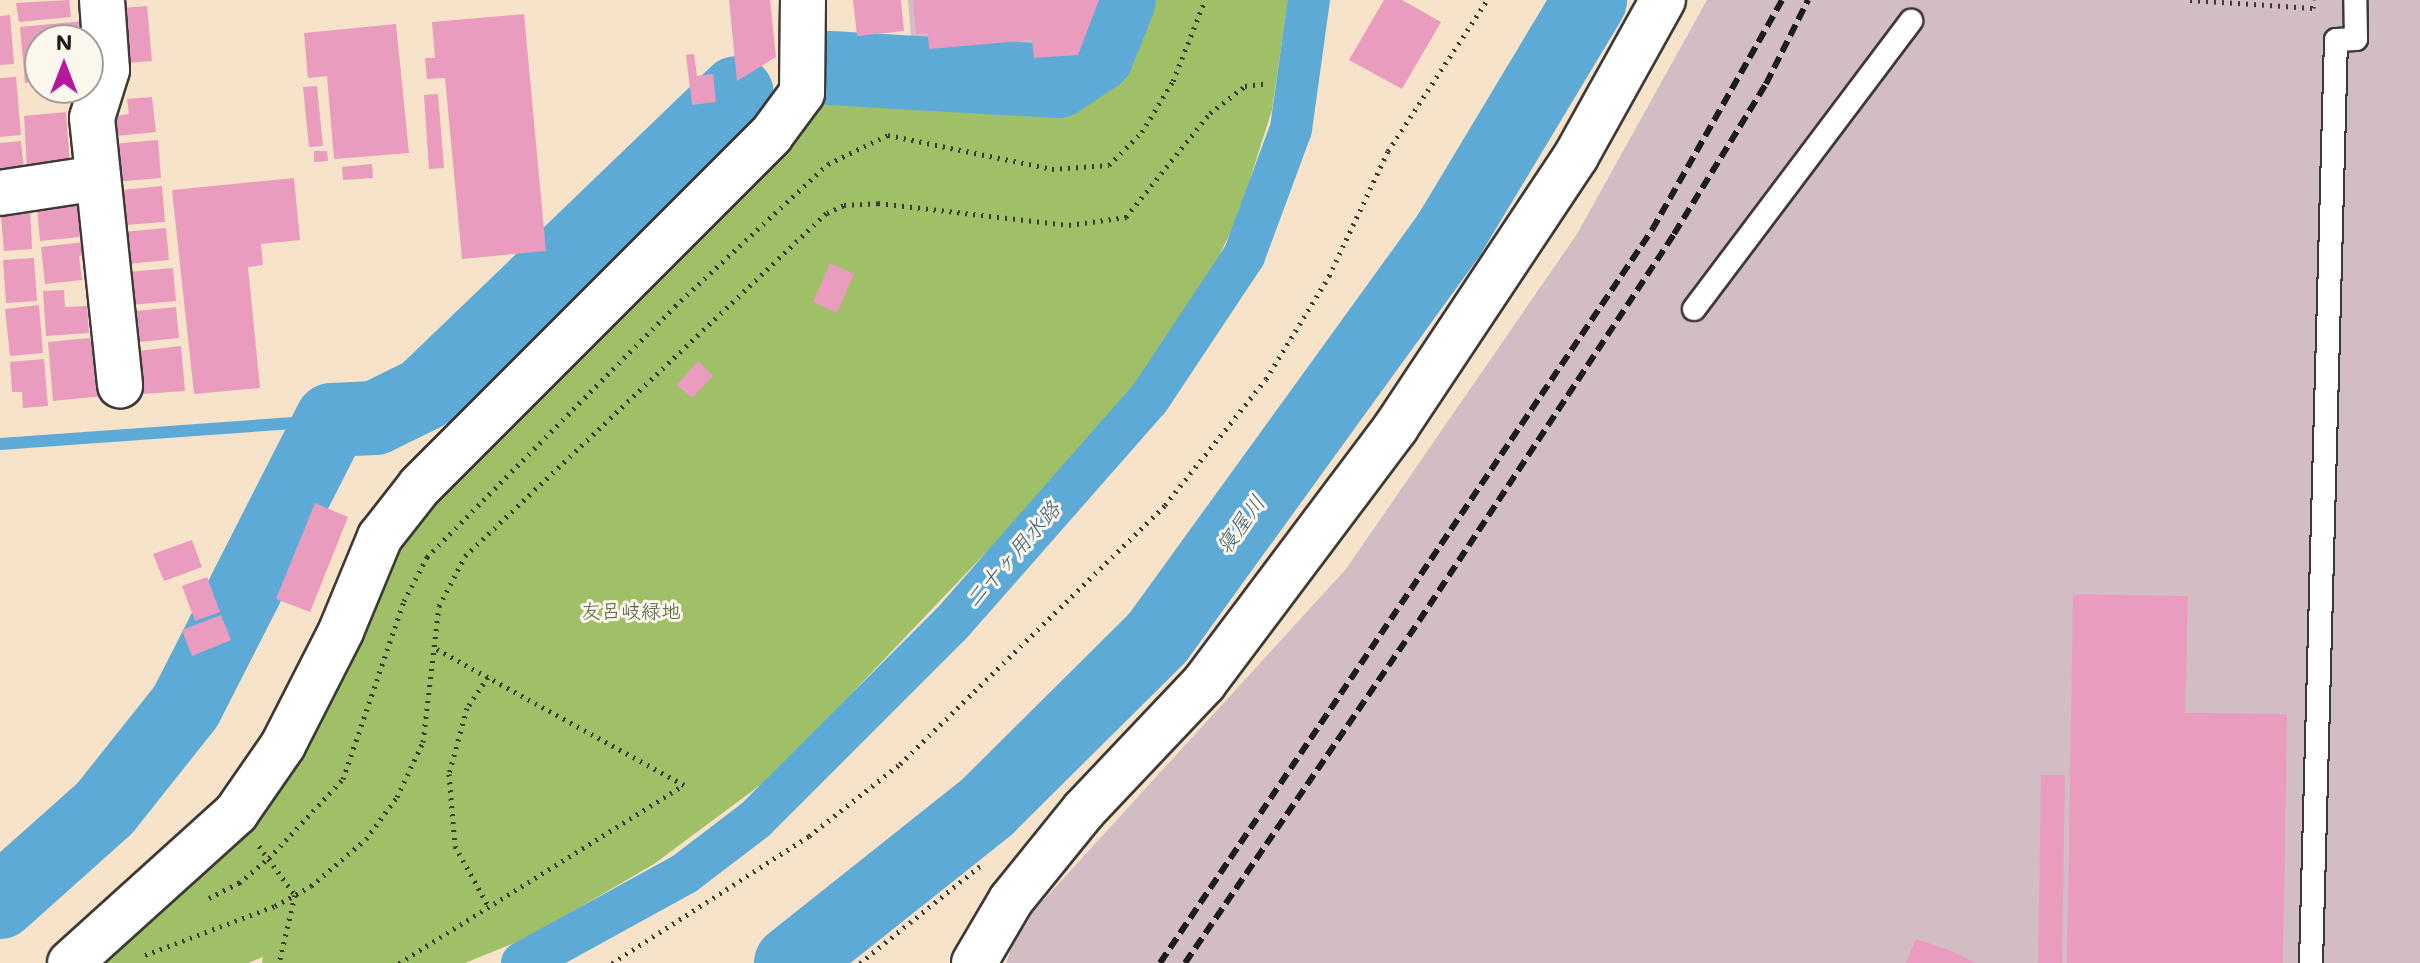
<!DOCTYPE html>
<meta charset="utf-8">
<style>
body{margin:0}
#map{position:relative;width:2420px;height:963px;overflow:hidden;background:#f6e3ca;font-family:Mali,"Klee One",sans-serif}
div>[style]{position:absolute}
.industrial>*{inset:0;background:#d2bdc5}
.green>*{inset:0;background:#a0c068}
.stream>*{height:12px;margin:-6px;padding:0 6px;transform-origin:6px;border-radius:6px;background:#5eaad7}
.canal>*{height:42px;margin:-21px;padding:0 21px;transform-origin:21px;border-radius:21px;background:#5eaad7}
.river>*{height:74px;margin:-37px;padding:0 37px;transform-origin:37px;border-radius:37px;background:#5eaad7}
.building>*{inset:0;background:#e99cbe}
.path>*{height:5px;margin-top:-2.5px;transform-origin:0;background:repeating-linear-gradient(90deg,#3d3a36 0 2px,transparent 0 8px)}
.roads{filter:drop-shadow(2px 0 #3d3a36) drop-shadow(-2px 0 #3d3a36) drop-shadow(0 2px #3d3a36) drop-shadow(0 -2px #3d3a36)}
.service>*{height:22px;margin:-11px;padding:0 11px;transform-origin:11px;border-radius:11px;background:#fff}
.minor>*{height:44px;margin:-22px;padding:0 22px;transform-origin:22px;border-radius:22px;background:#fff}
.tertiary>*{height:44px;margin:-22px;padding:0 22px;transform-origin:22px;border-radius:22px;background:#fff}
.rail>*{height:6px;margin-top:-3px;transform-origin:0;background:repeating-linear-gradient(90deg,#1c1c1c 0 12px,transparent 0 18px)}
span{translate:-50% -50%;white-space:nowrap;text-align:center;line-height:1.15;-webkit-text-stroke:6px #fbf7ec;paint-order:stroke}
.park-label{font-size:20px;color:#515e3a}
.water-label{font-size:22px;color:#3a5c70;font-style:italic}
.north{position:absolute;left:24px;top:24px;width:80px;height:80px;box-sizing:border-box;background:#fbf7ec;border:2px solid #a29f99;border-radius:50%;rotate:0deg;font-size:22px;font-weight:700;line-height:32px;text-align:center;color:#1c1c1c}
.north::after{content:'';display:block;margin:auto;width:28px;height:36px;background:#b5179e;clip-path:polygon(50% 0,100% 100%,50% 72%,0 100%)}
</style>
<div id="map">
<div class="industrial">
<div style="clip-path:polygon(908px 0,1108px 0,1099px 29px,1074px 65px,1047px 75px,912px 49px)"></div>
<div style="clip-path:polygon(1707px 0,2420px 0,2420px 963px,1006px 963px,1019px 927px,1346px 569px,1577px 234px)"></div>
</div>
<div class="green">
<div style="clip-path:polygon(1123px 0,1288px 0,1272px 110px,1238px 217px,1188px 320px,1111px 421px,775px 774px,654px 864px,527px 938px,465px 963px,262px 963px,263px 957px,248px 963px,102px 963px,257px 818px,322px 719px,404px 531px,818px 112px,830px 74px,871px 70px,1059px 84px,1099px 58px)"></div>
</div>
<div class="stream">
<div style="left:0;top:444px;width:333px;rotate:-4.1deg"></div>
</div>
<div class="canal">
<div style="left:522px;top:963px;width:185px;rotate:-28.8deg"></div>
<div style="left:684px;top:874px;width:89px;rotate:-37.3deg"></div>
<div style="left:755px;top:820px;width:279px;rotate:-45deg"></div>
<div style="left:952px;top:623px;width:298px;rotate:-48.7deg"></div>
<div style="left:1149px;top:399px;width:172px;rotate:-56.4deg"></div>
<div style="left:1244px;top:256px;width:135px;rotate:-69.7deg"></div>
<div style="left:1291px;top:129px;width:130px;rotate:-82.1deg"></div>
</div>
<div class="river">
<div style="left:830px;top:68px;width:228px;rotate:3.3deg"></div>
<div style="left:1058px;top:81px;width:47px;rotate:-33.7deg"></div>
<div style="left:1097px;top:55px;width:59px;rotate:-68.2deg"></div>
<div style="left:0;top:902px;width:141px;rotate:-41.8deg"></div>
<div style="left:105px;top:808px;width:130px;rotate:-51.5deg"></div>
<div style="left:186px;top:706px;width:321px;rotate:-63deg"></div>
<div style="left:332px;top:420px;width:43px;rotate:-2.7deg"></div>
<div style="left:375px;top:418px;width:55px;rotate:-26.1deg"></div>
<div style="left:424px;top:394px;width:434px;rotate:-43.9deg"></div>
<div style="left:791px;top:963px;width:251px;rotate:-38.5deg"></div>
<div style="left:987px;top:807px;width:241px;rotate:-44.8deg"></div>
<div style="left:1158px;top:637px;width:496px;rotate:-54.1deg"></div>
<div style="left:1449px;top:235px;width:274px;rotate:-59deg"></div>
</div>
<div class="building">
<div style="clip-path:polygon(69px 0,71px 17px,19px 22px,16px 3px)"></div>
<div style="clip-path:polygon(729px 0,770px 0,776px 57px,737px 81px)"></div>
<div style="clip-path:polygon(853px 0,901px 0,904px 31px,857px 36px)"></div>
<div style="clip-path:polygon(913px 0,1099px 0,1078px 55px,1034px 58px,1032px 40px,929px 49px,928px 33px,916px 34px)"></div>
<div style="clip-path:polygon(1384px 0,1402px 0,1441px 22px,1402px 89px,1349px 60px)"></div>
<div style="clip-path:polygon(147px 6px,152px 61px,126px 63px,122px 8px)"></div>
<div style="clip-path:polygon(524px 14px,546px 251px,462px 259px,445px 78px,427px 79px,425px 58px,435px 58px,432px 22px)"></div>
<div style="clip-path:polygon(10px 15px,14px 64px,0 65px,0 16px)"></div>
<div style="clip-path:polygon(84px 21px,86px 40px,40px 40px,40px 81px,25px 83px,20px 27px)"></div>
<div style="clip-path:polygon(396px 24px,409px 153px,334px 159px,327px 76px,308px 78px,304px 33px)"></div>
<div style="clip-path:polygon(694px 54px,697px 76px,713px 74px,716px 102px,692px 105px,686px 55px)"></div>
<div style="clip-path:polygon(16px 77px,21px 135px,0 137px,0 78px)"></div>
<div style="clip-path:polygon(317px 86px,323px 146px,309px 147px,303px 87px)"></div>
<div style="clip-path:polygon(438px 94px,444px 168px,429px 169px,424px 95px)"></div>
<div style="clip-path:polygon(152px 97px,156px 132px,117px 136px,115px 116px,129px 114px,127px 99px)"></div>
<div style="clip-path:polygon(66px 112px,70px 166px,27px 169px,24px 116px)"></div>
<div style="clip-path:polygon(158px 140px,161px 178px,114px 182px,111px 144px)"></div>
<div style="clip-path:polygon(21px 141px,24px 170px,5px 172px,0 169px,0 143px)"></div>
<div style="clip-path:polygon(314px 151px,327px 151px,328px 161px,314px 162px)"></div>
<div style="clip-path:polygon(372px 164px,373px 178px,343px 180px,342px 167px)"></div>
<div style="clip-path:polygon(294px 178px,300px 240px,261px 244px,263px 265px,248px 267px,260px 388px,194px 394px,172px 190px)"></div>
<div style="clip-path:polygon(162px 186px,165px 222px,125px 225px,122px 190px)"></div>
<div style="clip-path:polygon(30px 204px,32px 249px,4px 251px,1px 216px,13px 216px,12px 205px)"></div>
<div style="clip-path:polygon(77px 205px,80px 237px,40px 241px,37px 209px)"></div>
<div style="clip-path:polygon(166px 228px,169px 260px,127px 264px,123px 232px)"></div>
<div style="clip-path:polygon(84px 242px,86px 255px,79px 256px,82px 280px,45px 284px,41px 247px)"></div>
<div style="clip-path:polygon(34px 258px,37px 301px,6px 303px,3px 260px)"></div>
<div style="clip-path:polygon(830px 263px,854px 274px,837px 313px,813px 302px)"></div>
<div style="clip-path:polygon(173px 268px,176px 301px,131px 305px,128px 272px)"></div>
<div style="clip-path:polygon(64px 290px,65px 307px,87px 306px,89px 333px,46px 336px,43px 291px)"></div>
<div style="clip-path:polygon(39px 305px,43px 353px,10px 356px,5px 309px)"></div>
<div style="clip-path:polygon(176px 307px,179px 338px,129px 343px,126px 312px)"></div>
<div style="clip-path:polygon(90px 338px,103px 396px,53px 401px,48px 342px)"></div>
<div style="clip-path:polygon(181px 346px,185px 391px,142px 394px,138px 351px)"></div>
<div style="clip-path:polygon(44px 359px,48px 406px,23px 408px,22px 392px,12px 392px,10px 362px)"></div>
<div style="clip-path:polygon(698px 361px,713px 376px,692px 398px,677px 385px)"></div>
<div style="clip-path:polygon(315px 503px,348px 517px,310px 612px,276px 599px)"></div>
<div style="clip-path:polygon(192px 540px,202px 567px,164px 581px,153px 554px)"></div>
<div style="clip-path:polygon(207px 577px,220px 612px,195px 621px,182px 586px)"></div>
<div style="clip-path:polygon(2073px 594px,2188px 596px,2185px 713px,2287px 714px,2283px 963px,2067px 963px)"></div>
<div style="clip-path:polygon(221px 615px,231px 640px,192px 656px,182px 630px)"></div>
<div style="clip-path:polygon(2041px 775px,2065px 775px,2062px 963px,2038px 963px)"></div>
<div style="clip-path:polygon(1916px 939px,1949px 950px,1976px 963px,1906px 963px)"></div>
</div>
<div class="path">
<div style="left:2190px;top:0;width:123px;rotate:3.7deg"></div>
<div style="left:2313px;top:8px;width:8px;rotate:-83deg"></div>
<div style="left:488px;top:677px;width:37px;rotate:124deg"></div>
<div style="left:467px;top:708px;width:68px;rotate:105.3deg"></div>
<div style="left:449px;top:774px;width:72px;rotate:85.2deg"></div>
<div style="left:455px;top:846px;width:70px;rotate:60.9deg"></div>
<div style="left:259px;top:846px;width:61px;rotate:53.7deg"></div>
<div style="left:295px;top:895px;width:70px;rotate:103.2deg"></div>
<div style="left:209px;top:898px;width:34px;rotate:-27deg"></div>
<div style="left:239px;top:883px;width:39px;rotate:-40deg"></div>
<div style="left:269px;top:858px;width:108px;rotate:-46.9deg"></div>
<div style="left:343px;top:779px;width:188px;rotate:-71.1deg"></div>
<div style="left:404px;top:601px;width:50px;rotate:-62.4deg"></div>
<div style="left:427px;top:557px;width:353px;rotate:-45.3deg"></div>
<div style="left:675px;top:306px;width:209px;rotate:-42.9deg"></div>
<div style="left:828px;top:164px;width:67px;rotate:-25.8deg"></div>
<div style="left:888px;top:135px;width:167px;rotate:11.7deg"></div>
<div style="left:1052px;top:169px;width:57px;rotate:-4deg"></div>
<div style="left:1109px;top:165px;width:47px;rotate:-45deg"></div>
<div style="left:1142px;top:132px;width:60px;rotate:-58.7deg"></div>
<div style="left:1173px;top:81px;width:87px;rotate:-68.4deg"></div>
<div style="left:145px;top:955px;width:139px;rotate:-20.7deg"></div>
<div style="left:275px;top:906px;width:41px;rotate:-29.1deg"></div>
<div style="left:311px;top:886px;width:72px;rotate:-40.5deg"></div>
<div style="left:366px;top:839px;width:52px;rotate:-53.6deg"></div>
<div style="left:397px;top:797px;width:61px;rotate:-64.7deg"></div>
<div style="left:423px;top:742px;width:137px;rotate:-83.3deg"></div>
<div style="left:439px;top:606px;width:56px;rotate:-62.5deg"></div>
<div style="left:465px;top:556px;width:499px;rotate:-43.5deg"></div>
<div style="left:827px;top:213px;width:19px;rotate:-25deg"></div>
<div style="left:844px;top:205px;width:34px;rotate:-3deg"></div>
<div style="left:878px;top:203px;width:192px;rotate:6.6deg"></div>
<div style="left:1069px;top:225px;width:58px;rotate:-8deg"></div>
<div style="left:1126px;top:217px;width:134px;rotate:-51.1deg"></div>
<div style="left:1210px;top:113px;width:44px;rotate:-37.6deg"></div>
<div style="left:1245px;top:86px;width:23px;rotate:-7deg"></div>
<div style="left:399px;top:963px;width:336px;rotate:-32deg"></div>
<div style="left:684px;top:785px;width:284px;rotate:-151.2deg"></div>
<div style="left:612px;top:963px;width:234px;rotate:-32.8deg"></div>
<div style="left:809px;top:836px;width:116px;rotate:-38.4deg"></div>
<div style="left:900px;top:764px;width:371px;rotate:-44.3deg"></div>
<div style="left:1165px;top:505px;width:161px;rotate:-51.3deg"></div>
<div style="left:1266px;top:379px;width:121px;rotate:-58.5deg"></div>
<div style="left:1329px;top:276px;width:138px;rotate:-64.7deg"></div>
<div style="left:1388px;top:151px;width:181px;rotate:-56.7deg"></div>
<div style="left:860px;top:963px;width:156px;rotate:-39deg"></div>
</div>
<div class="roads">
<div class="service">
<div style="left:1694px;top:309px;width:361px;rotate:-53deg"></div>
<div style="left:2311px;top:963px;width:923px;rotate:-88.45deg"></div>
<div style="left:2336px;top:40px;width:20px;rotate:-3deg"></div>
<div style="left:2356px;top:39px;width:39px;rotate:-91deg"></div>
</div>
<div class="minor">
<div style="left:102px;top:0;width:70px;rotate:85.9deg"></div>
<div style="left:107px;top:70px;width:50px;rotate:107.4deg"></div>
<div style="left:92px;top:118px;width:269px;rotate:84deg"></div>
<div style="left:0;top:193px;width:99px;rotate:-8.7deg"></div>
</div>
<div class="tertiary">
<div style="left:70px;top:963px;width:224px;rotate:-42.1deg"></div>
<div style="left:236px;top:813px;width:83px;rotate:-55.3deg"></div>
<div style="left:283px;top:745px;width:128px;rotate:-63deg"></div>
<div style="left:341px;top:631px;width:102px;rotate:-67.5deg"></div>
<div style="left:380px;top:537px;width:65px;rotate:-51.9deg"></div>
<div style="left:420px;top:486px;width:496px;rotate:-45deg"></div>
<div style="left:771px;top:135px;width:52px;rotate:-53.6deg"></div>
<div style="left:802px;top:93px;width:93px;rotate:-89.4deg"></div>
<div style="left:974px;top:963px;width:73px;rotate:-59.6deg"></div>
<div style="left:1011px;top:900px;width:116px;rotate:-51deg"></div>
<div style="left:1084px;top:810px;width:175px;rotate:-46.6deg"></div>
<div style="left:1204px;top:683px;width:320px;rotate:-53.1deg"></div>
<div style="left:1396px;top:427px;width:325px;rotate:-56.4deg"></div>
<div style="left:1576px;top:156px;width:179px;rotate:-60.9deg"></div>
</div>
</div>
<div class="rail">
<div style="left:1160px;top:963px;width:883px;rotate:-56.13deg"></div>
<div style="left:1652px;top:230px;width:264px;rotate:-60.5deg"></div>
<div style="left:1185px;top:963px;width:414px;rotate:-55.6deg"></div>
<div style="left:1419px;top:621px;width:463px;rotate:-56.6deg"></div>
<div style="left:1674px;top:234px;width:176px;rotate:-58.5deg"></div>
<div style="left:1766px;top:84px;width:94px;rotate:-63.4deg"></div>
</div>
<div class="park-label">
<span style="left:631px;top:610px">友呂岐緑地</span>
</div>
<div class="water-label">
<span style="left:1240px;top:524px;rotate:-54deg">寝屋川</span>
<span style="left:1012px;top:554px;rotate:-49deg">二十ヶ用水路</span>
</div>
<div class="north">N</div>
</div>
